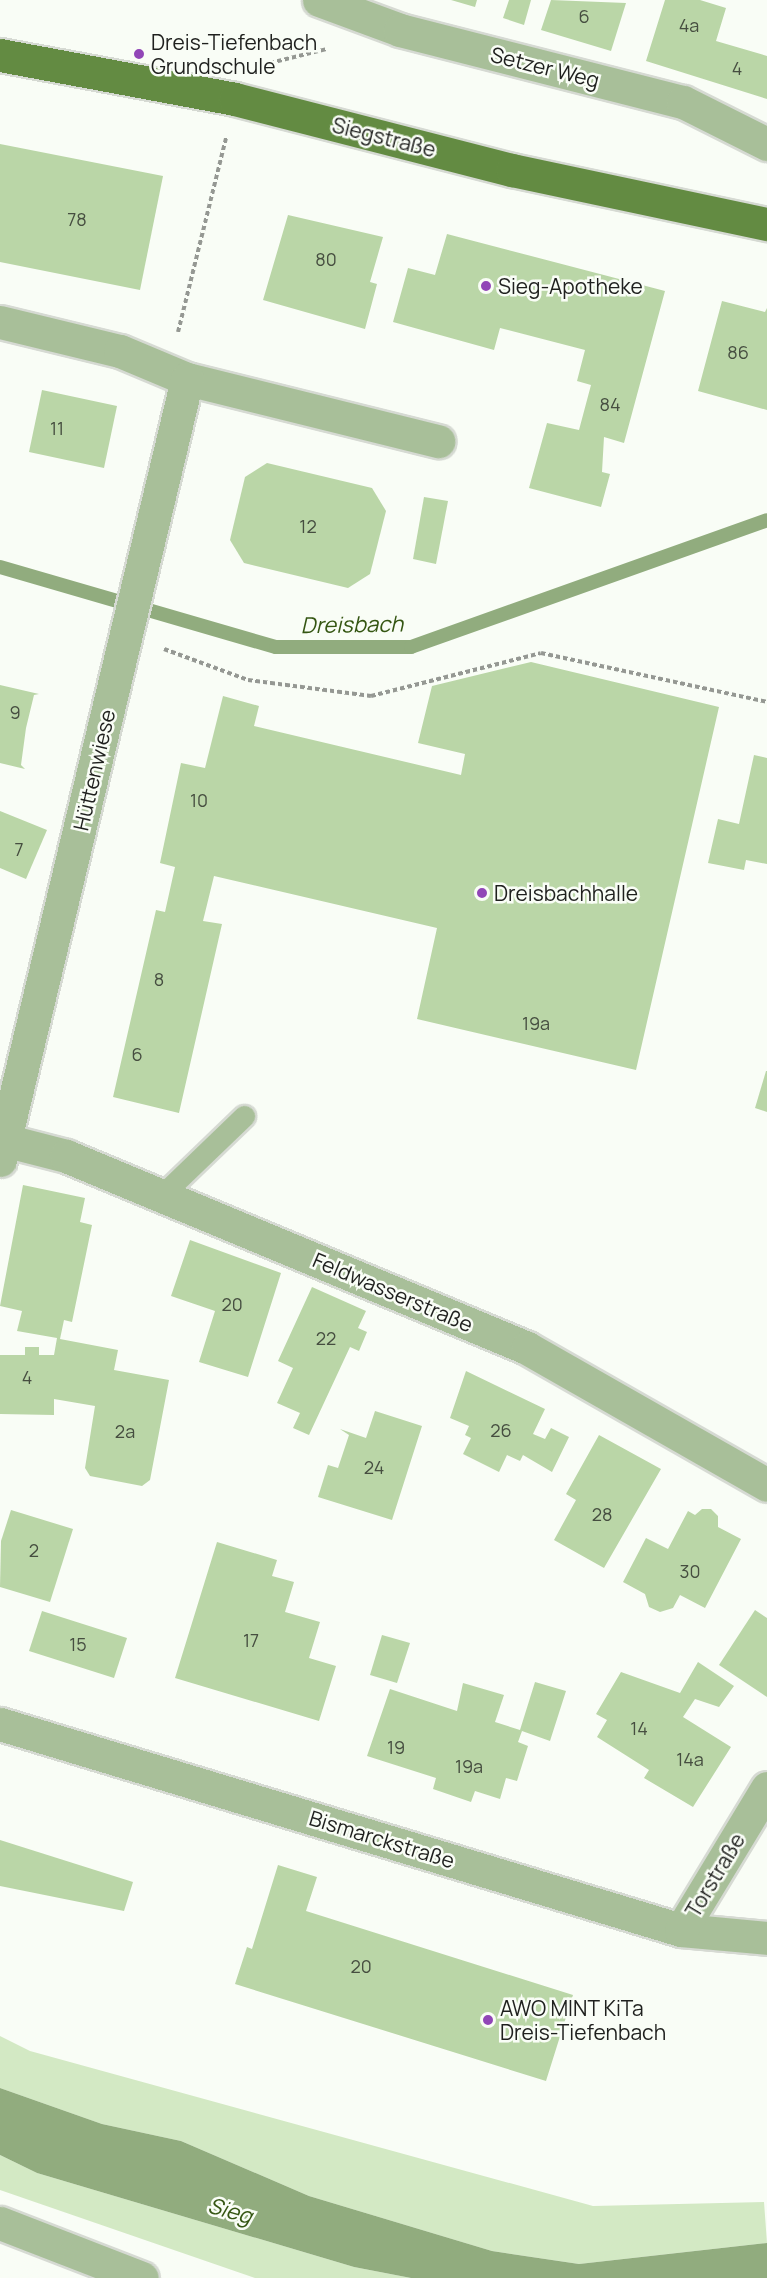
<!DOCTYPE html>
<meta charset="utf-8">
<style>
body{margin:0}
#map{position:relative;width:767px;height:2278px;overflow:hidden;background:#f9fdf6;font-family:Manrope,sans-serif}
div>[style]{position:absolute}
.green>*{inset:0;background:#d3e9c4}
.water>*{inset:0;background:#91ac7e}
.stream>*{height:14px;margin:-7px;padding:0 7px;transform-origin:7px;border-radius:7px;background:#91ac7e}
.building>*{inset:0;background:#bad6a7}
.path>*{height:4px;margin-top:-2px;transform-origin:0;background:repeating-linear-gradient(90deg,#959893 0 4.5px,transparent 0 7.5px)}
.roads{filter:drop-shadow(2px 0 #d6dad3) drop-shadow(-2px 0 #d6dad3) drop-shadow(0 2px #d6dad3) drop-shadow(0 -2px #d6dad3)}
.lane>*{height:21px;margin:-10.5px;padding:0 10.5px;transform-origin:10.5px;border-radius:10.5px;background:#a8bf99}
.street>*{height:33px;margin:-16.5px;padding:0 16.5px;transform-origin:16.5px;border-radius:16.5px;background:#a8bf99}
.primary>*{height:33px;margin:-16.5px;padding:0 16.5px;transform-origin:16.5px;border-radius:16.5px;background:#638b42}
.dots>*{width:16px;height:16px;translate:-50% -50%;box-sizing:border-box;border:3px solid #f9fdf6;border-radius:50%}
span{translate:-50% -50%;white-space:nowrap;text-align:center;line-height:1.15;-webkit-text-stroke:5px #f9fdf6;paint-order:stroke}
.number-label{font-size:18px;color:#464e40}
.number-label span{-webkit-text-stroke-width:0}
.poi-label{font-size:21px;color:#1f201e}
.left{translate:0 -50%;text-align:left}
.street-label{font-size:21px;color:#1f201e}
.water-label{font-size:22px;color:#355613;font-style:italic}
</style>
<div id="map">
<div class="green">
<div style="clip-path:polygon(0 2036px,30px 2051px,593px 2206px,764px 2202px,767px 2243px,579px 2264px,492px 2251px,309px 2196px,181px 2141px,102px 2124px,0 2088px)"></div>
<div style="clip-path:polygon(0 2155px,37px 2173px,354px 2267px,411px 2278px,255px 2278px,0 2190px)"></div>
</div>
<div class="water">
<div style="clip-path:polygon(0 2088px,102px 2124px,181px 2141px,309px 2196px,492px 2251px,579px 2264px,767px 2243px,767px 2278px,411px 2278px,354px 2267px,37px 2173px,0 2155px)"></div>
</div>
<div class="stream">
<div style="left:0;top:567px;width:287px;rotate:16.2deg"></div>
<div style="left:276px;top:647px;width:135px"></div>
<div style="left:411px;top:647px;width:378px;rotate:-19.6deg"></div>
</div>
<div class="building">
<div style="clip-path:polygon(451px 0,477px 0,475px 7px)"></div>
<div style="clip-path:polygon(509px 0,531px 0,524px 25px,503px 18px)"></div>
<div style="clip-path:polygon(551px 0,626px 3px,611px 51px,541px 30px)"></div>
<div style="clip-path:polygon(665px 0,700px 0,726px 8px,716px 41px,767px 56px,767px 99px,646px 61px)"></div>
<div style="clip-path:polygon(0 144px,163px 176px,140px 290px,0 262px)"></div>
<div style="clip-path:polygon(288px 215px,383px 237px,370px 282px,377px 284px,365px 329px,263px 300px)"></div>
<div style="clip-path:polygon(447px 234px,665px 291px,624px 443px,604px 437px,602px 472px,610px 474px,601px 507px,529px 488px,547px 423px,579px 430px,591px 385px,577px 381px,585px 350px,500px 328px,494px 350px,393px 322px,408px 268px,435px 275px)"></div>
<div style="clip-path:polygon(722px 301px,765px 312px,767px 308px,767px 410px,698px 391px)"></div>
<div style="clip-path:polygon(42px 390px,117px 406px,104px 468px,29px 452px)"></div>
<div style="clip-path:polygon(267px 463px,372px 488px,386px 511px,370px 574px,348px 588px,244px 563px,230px 540px,245px 477px)"></div>
<div style="clip-path:polygon(424px 497px,448px 501px,436px 564px,413px 559px)"></div>
<div style="clip-path:polygon(531px 662px,719px 707px,636px 1070px,417px 1019px,437px 928px,214px 876px,203px 921px,222px 924px,179px 1113px,113px 1097px,156px 910px,165px 912px,175px 867px,160px 863px,181px 763px,205px 768px,223px 696px,259px 706px,254px 726px,461px 775px,465px 754px,418px 743px,432px 686px)"></div>
<div style="clip-path:polygon(0 685px,39px 694px,34px 695px,26px 728px,21px 765px,25px 769px,0 763px)"></div>
<div style="clip-path:polygon(754px 755px,767px 758px,767px 864px,746px 860px,744px 870px,708px 863px,718px 819px,739px 824px)"></div>
<div style="clip-path:polygon(0 811px,47px 830px,26px 879px,0 868px)"></div>
<div style="clip-path:polygon(766px 1071px,767px 1071px,767px 1112px,755px 1108px)"></div>
<div style="clip-path:polygon(23px 1185px,85px 1198px,80px 1222px,92px 1225px,72px 1322px,64px 1320px,60px 1339px,118px 1350px,114px 1370px,169px 1380px,150px 1480px,142px 1486px,90px 1476px,85px 1468px,95px 1406px,54px 1399px,54px 1415px,0 1414px,0 1355px,25px 1355px,25px 1347px,39px 1347px,39px 1355px,54px 1355px,57px 1338px,17px 1331px,22px 1311px,0 1306px)"></div>
<div style="clip-path:polygon(190px 1240px,281px 1273px,248px 1377px,199px 1362px,215px 1311px,171px 1296px)"></div>
<div style="clip-path:polygon(312px 1287px,366px 1311px,358px 1328px,367px 1332px,359px 1351px,350px 1347px,309px 1435px,293px 1428px,300px 1413px,277px 1403px,293px 1368px,278px 1361px)"></div>
<div style="clip-path:polygon(466px 1371px,545px 1409px,533px 1434px,545px 1439px,551px 1428px,569px 1437px,552px 1472px,523px 1455px,520px 1461px,507px 1455px,499px 1472px,463px 1454px,471px 1438px,465px 1435px,469px 1426px,450px 1418px)"></div>
<div style="clip-path:polygon(375px 1411px,422px 1426px,392px 1520px,318px 1497px,328px 1465px,338px 1468px,349px 1435px,340px 1429px,366px 1438px)"></div>
<div style="clip-path:polygon(599px 1435px,661px 1469px,604px 1568px,554px 1540px,576px 1500px,566px 1494px)"></div>
<div style="clip-path:polygon(702px 1509px,711px 1509px,718px 1516px,718px 1527px,741px 1539px,705px 1608px,680px 1595px,673px 1608px,660px 1612px,649px 1607px,645px 1594px,623px 1582px,646px 1538px,668px 1549px,688px 1511px,695px 1515px)"></div>
<div style="clip-path:polygon(11px 1510px,73px 1529px,50px 1602px,0 1587px,1px 1541px)"></div>
<div style="clip-path:polygon(217px 1542px,277px 1560px,272px 1576px,294px 1582px,285px 1612px,320px 1622px,309px 1658px,336px 1666px,319px 1721px,175px 1678px)"></div>
<div style="clip-path:polygon(755px 1610px,767px 1618px,767px 1697px,719px 1665px)"></div>
<div style="clip-path:polygon(42px 1611px,127px 1638px,114px 1678px,29px 1651px)"></div>
<div style="clip-path:polygon(382px 1635px,410px 1643px,397px 1683px,370px 1675px)"></div>
<div style="clip-path:polygon(698px 1662px,734px 1686px,719px 1707px,695px 1699px,683px 1717px,731px 1747px,693px 1807px,644px 1778px,649px 1770px,597px 1737px,607px 1720px,596px 1714px,621px 1672px,680px 1693px)"></div>
<div style="clip-path:polygon(535px 1682px,566px 1691px,550px 1741px,522px 1731px,518px 1742px,528px 1746px,517px 1781px,506px 1778px,500px 1799px,475px 1791px,471px 1802px,433px 1789px,436px 1778px,367px 1756px,390px 1689px,457px 1711px,463px 1683px,504px 1695px,495px 1722px,520px 1730px)"></div>
<div style="clip-path:polygon(0 1840px,133px 1882px,124px 1911px,0 1886px)"></div>
<div style="clip-path:polygon(278px 1865px,317px 1877px,306px 1911px,573px 1995px,546px 2081px,235px 1984px,247px 1947px,252px 1949px)"></div>
</div>
<div class="path">
<div style="left:270px;top:63px;width:59px;rotate:-13.8deg"></div>
<div style="left:178px;top:332px;width:200px;rotate:-76.1deg"></div>
<div style="left:164px;top:649px;width:90px;rotate:20.3deg"></div>
<div style="left:248px;top:680px;width:124px;rotate:7.4deg"></div>
<div style="left:371px;top:696px;width:175px;rotate:-14.2deg"></div>
<div style="left:541px;top:653px;width:231px;rotate:12.2deg"></div>
</div>
<div class="roads">
<div class="lane">
<div style="left:162px;top:1195px;width:114px;rotate:-43.9deg"></div>
</div>
<div class="street">
<div style="left:319px;top:0;width:86px;rotate:20.3deg"></div>
<div style="left:400px;top:30px;width:292px;rotate:14.3deg"></div>
<div style="left:683px;top:102px;width:94px;rotate:26.6deg"></div>
<div style="left:0;top:322px;width:123px;rotate:13.6deg"></div>
<div style="left:120px;top:351px;width:73px;rotate:22.7deg"></div>
<div style="left:187px;top:379px;width:259px;rotate:13.9deg"></div>
<div style="left:0;top:1139px;width:68px;rotate:14.4deg"></div>
<div style="left:66px;top:1156px;width:499px;rotate:22.6deg"></div>
<div style="left:527px;top:1348px;width:276px;rotate:29.7deg"></div>
<div style="left:0;top:1160px;width:803px;rotate:-76.53deg"></div>
<div style="left:0;top:1724px;width:711px;rotate:16.83deg"></div>
<div style="left:681px;top:1930px;width:86px;rotate:5.3deg"></div>
<div style="left:681px;top:1930px;width:166px;rotate:-58.8deg"></div>
<div style="left:0;top:2223px;width:152px;rotate:21.2deg"></div>
</div>
<div class="primary">
<div style="left:0;top:55px;width:239px;rotate:10.6deg"></div>
<div style="left:235px;top:99px;width:286px;rotate:14.4deg"></div>
<div style="left:512px;top:170px;width:261px;rotate:12deg"></div>
</div>
</div>
<div class="dots">
<div style="left:139px;top:54px;background:#9146b7"></div>
<div style="left:486px;top:286px;background:#9146b7"></div>
<div style="left:482px;top:893px;background:#9146b7"></div>
<div style="left:488px;top:2020px;background:#9146b7"></div>
</div>
<div class="number-label">
<span style="left:584px;top:16px">6</span>
<span style="left:689px;top:25px">4a</span>
<span style="left:737px;top:68px">4</span>
<span style="left:77px;top:219px">78</span>
<span style="left:326px;top:259px">80</span>
<span style="left:738px;top:352px">86</span>
<span style="left:610px;top:404px">84</span>
<span style="left:57px;top:428px">11</span>
<span style="left:308px;top:526px">12</span>
<span style="left:15px;top:712px">9</span>
<span style="left:199px;top:800px">10</span>
<span style="left:19px;top:849px">7</span>
<span style="left:159px;top:979px">8</span>
<span style="left:536px;top:1023px">19a</span>
<span style="left:137px;top:1054px">6</span>
<span style="left:232px;top:1304px">20</span>
<span style="left:326px;top:1338px">22</span>
<span style="left:27px;top:1377px">4</span>
<span style="left:501px;top:1430px">26</span>
<span style="left:125px;top:1431px">2a</span>
<span style="left:374px;top:1467px">24</span>
<span style="left:602px;top:1514px">28</span>
<span style="left:34px;top:1550px">2</span>
<span style="left:690px;top:1571px">30</span>
<span style="left:251px;top:1640px">17</span>
<span style="left:78px;top:1644px">15</span>
<span style="left:639px;top:1728px">14</span>
<span style="left:396px;top:1747px">19</span>
<span style="left:690px;top:1759px">14a</span>
<span style="left:469px;top:1766px">19a</span>
<span style="left:361px;top:1966px">20</span>
</div>
<div class="poi-label">
<span class="left" style="left:151px;top:54px">Dreis-Tiefenbach<br>Grundschule</span>
<span class="left" style="left:498px;top:286px">Sieg-Apotheke</span>
<span class="left" style="left:494px;top:893px">Dreisbachhalle</span>
<span class="left" style="left:500px;top:2020px">AWO MINT KiTa<br>Dreis-Tiefenbach</span>
</div>
<div class="street-label">
<span style="left:545px;top:67px;rotate:14deg">Setzer Weg</span>
<span style="left:384px;top:137px;rotate:14deg">Siegstraße</span>
<span style="left:94px;top:770px;rotate:-77deg">Hüttenwiese</span>
<span style="left:393px;top:1292px;rotate:23deg">Feldwasserstraße</span>
<span style="left:382px;top:1839px;rotate:17deg">Bismarckstraße</span>
<span style="left:715px;top:1875px;rotate:-59deg">Torstraße</span>
</div>
<div class="water-label">
<span style="left:352px;top:625px;rotate:-1deg">Dreisbach</span>
<span style="left:230px;top:2211px;rotate:16deg">Sieg</span>
</div>
</div>
